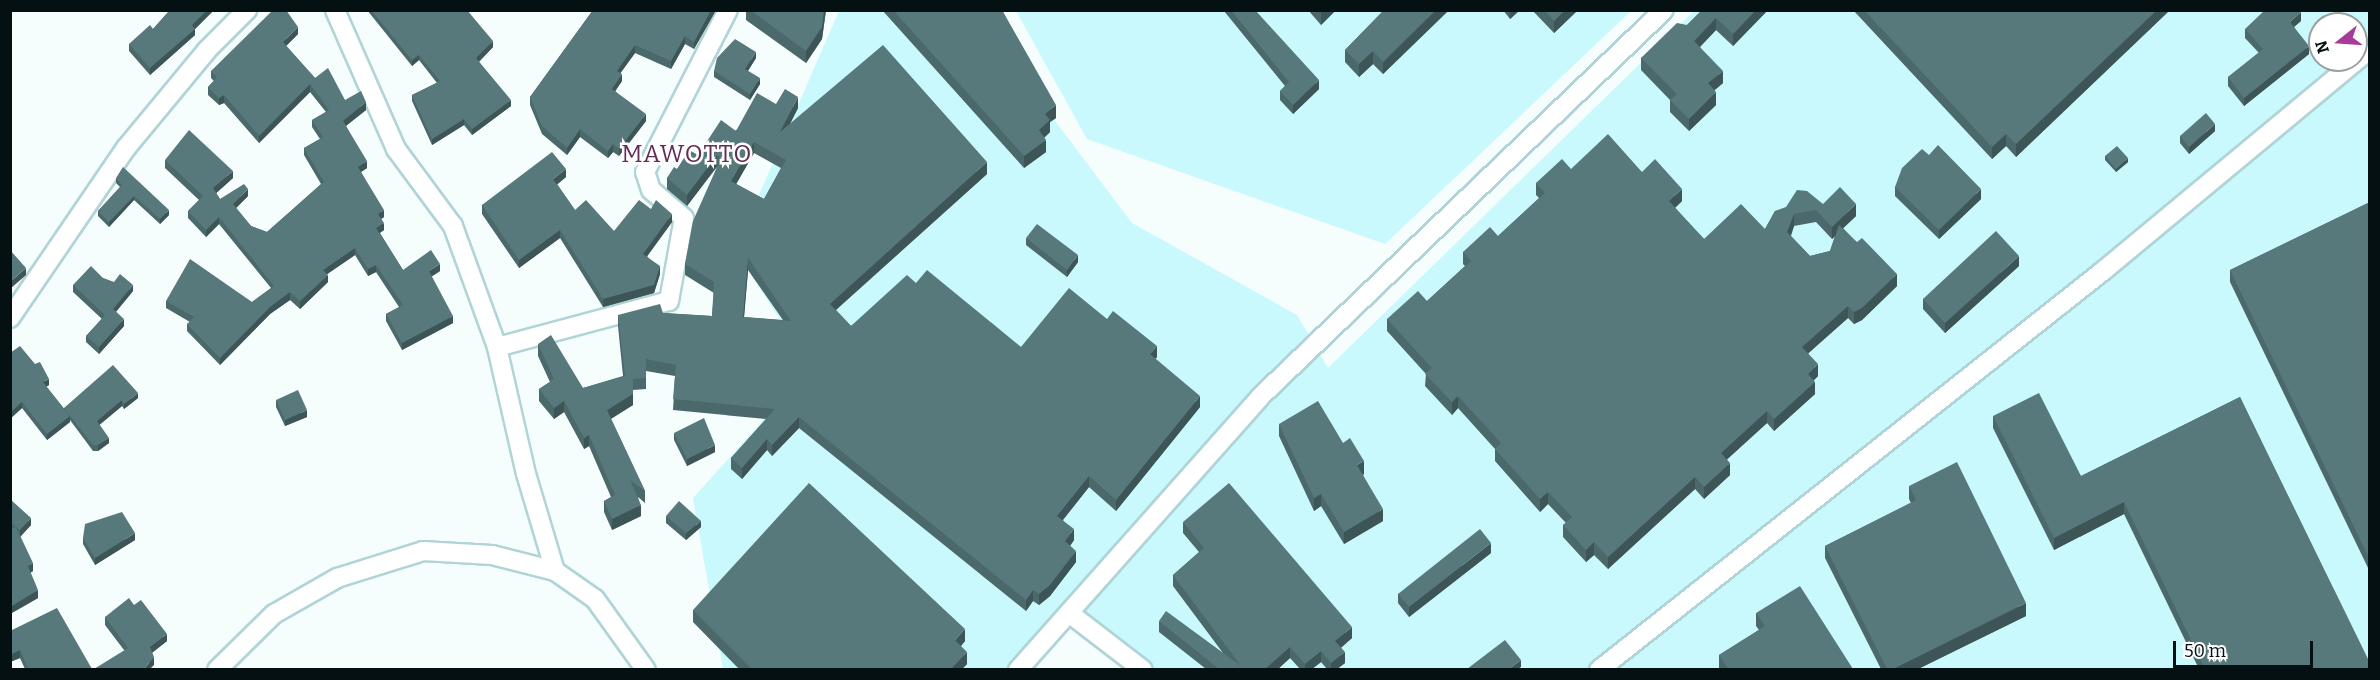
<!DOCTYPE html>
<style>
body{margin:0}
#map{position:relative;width:2380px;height:680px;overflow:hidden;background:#f5fdfd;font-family:Bitter,serif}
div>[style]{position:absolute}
.built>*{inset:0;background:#c9f9fc}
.roads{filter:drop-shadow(2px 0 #b0d4d7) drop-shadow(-2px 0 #b0d4d7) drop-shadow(0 2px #b0d4d7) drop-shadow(0 -2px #b0d4d7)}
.minor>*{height:18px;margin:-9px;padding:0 9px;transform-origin:9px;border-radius:9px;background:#fff}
.wall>*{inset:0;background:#4b686a}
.shaded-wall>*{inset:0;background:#3d5556}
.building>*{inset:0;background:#57797b}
span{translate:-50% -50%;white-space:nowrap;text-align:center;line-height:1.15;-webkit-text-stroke:5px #fff;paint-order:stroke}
.quarter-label{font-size:24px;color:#622c59;letter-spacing:1.5px}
.frame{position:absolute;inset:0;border:12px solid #041011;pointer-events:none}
.north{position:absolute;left:2308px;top:12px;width:60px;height:60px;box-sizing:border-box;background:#fff;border:2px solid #9b9fa0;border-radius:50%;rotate:253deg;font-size:16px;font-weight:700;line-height:24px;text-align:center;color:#041011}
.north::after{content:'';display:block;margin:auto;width:21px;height:27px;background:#a83a99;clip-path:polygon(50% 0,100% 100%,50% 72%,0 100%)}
.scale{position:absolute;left:2173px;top:641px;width:140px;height:27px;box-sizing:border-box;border:3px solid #041011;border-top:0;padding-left:8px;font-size:18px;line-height:21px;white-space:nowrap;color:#041011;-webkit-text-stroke:4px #fff;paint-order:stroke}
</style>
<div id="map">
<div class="built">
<div style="clip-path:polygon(evenodd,839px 11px,987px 11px,1049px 113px,1132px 223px,1297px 315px,1328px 368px,1694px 11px,2369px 11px,2369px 669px,1137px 670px,1073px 622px,1013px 669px,723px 669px,693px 498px,778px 404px,782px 323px,735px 250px,839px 11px,2320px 24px,2356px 24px,2356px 60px,2320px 60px,2320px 24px)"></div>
<div style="clip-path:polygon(1016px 11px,1631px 11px,1385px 244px,1087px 139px)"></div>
</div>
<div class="roads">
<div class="minor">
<div style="left:10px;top:318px;width:206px;rotate:-55.7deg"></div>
<div style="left:126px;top:148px;width:127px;rotate:-50.4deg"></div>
<div style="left:207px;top:50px;width:57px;rotate:-45deg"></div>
<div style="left:497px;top:347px;width:178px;rotate:-15deg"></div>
<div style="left:669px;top:301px;width:84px;rotate:-79.8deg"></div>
<div style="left:684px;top:218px;width:43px;rotate:-139.7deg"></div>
<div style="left:651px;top:190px;width:19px;rotate:-108deg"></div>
<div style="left:645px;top:172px;width:182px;rotate:-62.9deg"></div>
<div style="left:555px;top:571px;width:49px;rotate:35deg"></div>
<div style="left:595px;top:599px;width:87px;rotate:54.3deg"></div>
<div style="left:1069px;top:613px;width:93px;rotate:37.6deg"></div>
<div style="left:217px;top:670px;width:80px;rotate:-44.5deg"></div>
<div style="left:274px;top:614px;width:73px;rotate:-29.7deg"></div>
<div style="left:337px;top:578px;width:90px;rotate:-17.4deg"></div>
<div style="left:423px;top:551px;width:69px;rotate:3.3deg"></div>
<div style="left:492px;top:555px;width:65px;rotate:14.3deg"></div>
<div style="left:555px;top:571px;width:101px;rotate:-106.6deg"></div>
<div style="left:526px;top:474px;width:130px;rotate:-102.9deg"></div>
<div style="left:497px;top:347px;width:129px;rotate:-110deg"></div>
<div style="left:453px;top:226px;width:96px;rotate:-126.5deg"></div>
<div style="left:396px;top:149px;width:152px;rotate:-113.7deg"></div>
<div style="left:1018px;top:670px;width:365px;rotate:-48.4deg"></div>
<div style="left:1260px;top:397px;width:559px;rotate:-43.77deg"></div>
<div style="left:1599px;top:670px;width:643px;rotate:-38.37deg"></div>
<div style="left:2103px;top:271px;width:347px;rotate:-39.7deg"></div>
</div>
</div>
<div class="wall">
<div style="clip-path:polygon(170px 10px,214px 10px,195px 29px,195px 35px,150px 75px,129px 51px,129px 44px,153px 29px)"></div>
<div style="clip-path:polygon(367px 10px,467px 10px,493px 47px,479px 62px,511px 106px,472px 135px,464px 125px,432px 145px,412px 101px,412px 95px,437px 83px,419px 60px,412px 66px)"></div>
<div style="clip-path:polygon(593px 10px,716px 10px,694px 49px,685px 44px,671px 69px,635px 53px,620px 73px,622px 81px,615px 91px,646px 121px,619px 156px,613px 152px,608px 158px,580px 137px,567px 155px,542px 134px,530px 105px,530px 97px)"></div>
<div style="clip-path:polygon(746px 10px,826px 10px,822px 39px,806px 63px,746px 20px)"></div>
<div style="clip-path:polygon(882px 10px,1002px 10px,1056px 118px,1050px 122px,1050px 132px,1044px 138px,1046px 152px,1024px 168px)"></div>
<div style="clip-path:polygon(1255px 10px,1319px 89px,1293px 114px,1280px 100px,1280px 91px,1285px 86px,1224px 11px)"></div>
<div style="clip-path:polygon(1308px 10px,1336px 10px,1321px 25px)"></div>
<div style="clip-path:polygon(1384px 10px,1449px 10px,1383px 74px,1373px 64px,1359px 77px,1345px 62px,1345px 50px)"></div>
<div style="clip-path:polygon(1503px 10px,1520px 10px,1510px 19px)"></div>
<div style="clip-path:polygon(1532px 10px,1578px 10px,1554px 33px)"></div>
<div style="clip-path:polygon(1702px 10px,1768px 10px,1733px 46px,1716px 30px,1700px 47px,1723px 83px,1714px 90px,1716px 105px,1689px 131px,1670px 112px,1670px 100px,1641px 70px,1641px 58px,1687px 25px)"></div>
<div style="clip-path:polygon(1853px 10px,2170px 10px,2016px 157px,2006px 146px,1992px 159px)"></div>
<div style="clip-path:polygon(2301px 21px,2294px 27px,2309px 54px,2244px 106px,2228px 86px,2228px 77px,2259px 53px,2245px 38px,2245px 29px)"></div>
<div style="clip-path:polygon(298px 34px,286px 46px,315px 78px,345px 100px,366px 110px,346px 126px,367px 168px,361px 172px,384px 217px,381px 219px,384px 230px,380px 233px,403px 270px,440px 271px,431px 277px,453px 323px,402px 350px,386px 321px,386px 314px,399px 307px,376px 272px,368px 276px,355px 255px,327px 274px,328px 282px,300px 309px,290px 300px,270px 314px,220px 365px,187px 331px,187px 324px,190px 322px,166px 308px,166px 301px,252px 302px,271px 288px,219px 224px,206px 237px,188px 218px,188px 211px,199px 200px,165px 168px,165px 160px,233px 178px,216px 193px,220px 199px,248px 196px,236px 208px,251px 226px,267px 232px,321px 184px,304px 155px,304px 148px,320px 139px,312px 127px,312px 120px,326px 112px,310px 92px,259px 143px,224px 103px,219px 105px,208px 95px,208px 87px,214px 81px,211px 78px,211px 71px)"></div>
<div style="clip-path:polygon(756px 58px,748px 71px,760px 84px,750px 100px,714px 77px,714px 71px)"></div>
<div style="clip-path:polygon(evenodd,776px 104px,798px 108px,790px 124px,987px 174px,836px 310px,851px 326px,916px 283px,1021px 347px,1107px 319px,1157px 357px,1155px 359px,1200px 407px,1116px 511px,1089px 487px,1063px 520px,1074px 540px,1070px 546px,1076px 562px,1050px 596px,1039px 605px,1033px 601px,1026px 611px,799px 428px,772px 456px,767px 450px,742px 479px,731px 469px,731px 458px,766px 419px,673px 410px,675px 376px,646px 371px,646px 389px,633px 390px,633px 405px,611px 419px,645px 491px,645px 503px,638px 497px,641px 516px,612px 530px,604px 512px,604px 501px,611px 497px,589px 446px,584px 449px,564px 412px,554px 419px,539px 401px,539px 389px,550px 382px,538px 356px,538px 344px,583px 388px,623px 376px,618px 326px,618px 315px,663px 313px,712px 316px,714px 293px,685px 275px,685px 264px,717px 167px,687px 206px,667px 189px,667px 178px,677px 169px,776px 104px,754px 153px,781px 168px,764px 199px,736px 184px,754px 153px,776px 104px,748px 270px,783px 320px,744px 317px,748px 270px)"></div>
<div style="clip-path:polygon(2215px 131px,2189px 154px,2180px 143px,2180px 136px)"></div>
<div style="clip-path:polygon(1929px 155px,1981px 199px,1939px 239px,1895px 196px,1895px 187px)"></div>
<div style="clip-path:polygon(2105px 156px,2128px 162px,2116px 172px,2105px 160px)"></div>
<div style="clip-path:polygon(evenodd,1571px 169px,1642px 172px,1682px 201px,1675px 208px,1704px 239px,1765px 229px,1775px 211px,1823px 204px,1856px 216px,1843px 228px,1897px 286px,1862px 320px,1854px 324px,1848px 318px,1808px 353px,1818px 376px,1814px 380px,1815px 394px,1774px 431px,1767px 423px,1727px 459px,1730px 475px,1704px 499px,1695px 489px,1608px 569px,1594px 555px,1586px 562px,1563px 537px,1563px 525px,1566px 523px,1548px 504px,1540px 512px,1495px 461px,1495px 449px,1458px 408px,1452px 415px,1425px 386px,1426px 374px,1387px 331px,1387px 319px,1427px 301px,1465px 266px,1463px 264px,1463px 252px,1498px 236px,1539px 198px,1536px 195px,1536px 183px,1571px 169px,1816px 222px,1832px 239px,1835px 236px,1830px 251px,1810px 256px,1791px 236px,1794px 226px,1816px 222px)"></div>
<div style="clip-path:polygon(566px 177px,557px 184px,575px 210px,614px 231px,651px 209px,672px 222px,647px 256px,660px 274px,654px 293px,603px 307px,560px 238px,519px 268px,482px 214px,482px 205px)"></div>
<div style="clip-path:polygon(116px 178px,169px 215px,160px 224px,134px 200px,109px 227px,98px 216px,98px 211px,120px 187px,116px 183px)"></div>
<div style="clip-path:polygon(2370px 202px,2370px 572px,2230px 282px,2230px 270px)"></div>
<div style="clip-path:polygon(1026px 238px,1078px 262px,1067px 277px,1026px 245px)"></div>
<div style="clip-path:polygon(2019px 266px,1945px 333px,1923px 309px,1923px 299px)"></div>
<div style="clip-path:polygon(103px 278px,133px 291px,116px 312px,124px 326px,99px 354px,86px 342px,86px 336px,102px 319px,73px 292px,73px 285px)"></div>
<div style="clip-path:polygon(10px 353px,49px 385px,46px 387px,64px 409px,64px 408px,138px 398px,124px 409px,122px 406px,99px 425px,109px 443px,98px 451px,93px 451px,70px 420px,70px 422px,47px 440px,22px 408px,11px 418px,10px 417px)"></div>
<div style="clip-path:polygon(2240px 397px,2370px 669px,2199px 669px,2124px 514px,2054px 550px,1993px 428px,1993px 416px,2081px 476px)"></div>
<div style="clip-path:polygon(276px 400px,307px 417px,285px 426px,276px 407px)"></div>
<div style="clip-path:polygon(1279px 424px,1364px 474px,1363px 475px,1383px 521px,1344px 544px,1321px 506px,1314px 511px,1279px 436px)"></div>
<div style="clip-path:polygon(674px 433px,715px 452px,687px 466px,674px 440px)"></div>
<div style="clip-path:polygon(1909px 486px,2026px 616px,1918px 669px,1881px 669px,1825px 558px,1825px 546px,1911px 503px,1909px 499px)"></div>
<div style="clip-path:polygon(10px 499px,31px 525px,20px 537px,33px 571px,30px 573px,38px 598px,10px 614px)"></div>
<div style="clip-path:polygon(666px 516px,701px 527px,686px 540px,666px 523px)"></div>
<div style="clip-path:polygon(1183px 522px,1352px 638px,1341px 648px,1345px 663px,1337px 669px,1327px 669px,1321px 662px,1312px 669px,1300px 669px,1290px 658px,1278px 669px,1206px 669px,1159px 632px,1159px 621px,1223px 653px,1173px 586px,1173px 575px,1199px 552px,1183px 533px)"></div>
<div style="clip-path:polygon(83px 538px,135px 540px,95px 565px,83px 544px)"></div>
<div style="clip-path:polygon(1491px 553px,1409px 617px,1398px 603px,1398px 594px)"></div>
<div style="clip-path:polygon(134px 605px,167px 641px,152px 653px,154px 665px,124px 650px,105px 625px,105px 617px)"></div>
<div style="clip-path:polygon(693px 610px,965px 641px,961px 646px,967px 664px,962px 669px,739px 669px,693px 622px)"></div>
<div style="clip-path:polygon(1756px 613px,1853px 669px,1720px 669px,1719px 668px,1719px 655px,1759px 630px,1756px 626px)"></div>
<div style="clip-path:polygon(10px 631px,92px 669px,25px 669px,20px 658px,10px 662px)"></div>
</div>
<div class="shaded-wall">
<div style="clip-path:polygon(207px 10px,214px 10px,193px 31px,195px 29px,195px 35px,150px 75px,150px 68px)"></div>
<div style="clip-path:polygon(711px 10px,716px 10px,694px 49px,694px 42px)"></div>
<div style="clip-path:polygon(824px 10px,826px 10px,822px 39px,806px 63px,806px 51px)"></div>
<div style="clip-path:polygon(1322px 10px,1336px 10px,1321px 25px,1321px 12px)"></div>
<div style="clip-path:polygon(1436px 10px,1449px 10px,1383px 74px,1383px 62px)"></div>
<div style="clip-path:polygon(1510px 10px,1520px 10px,1510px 19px)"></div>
<div style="clip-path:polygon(1565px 10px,1578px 10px,1554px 33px,1554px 21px)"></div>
<div style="clip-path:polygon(1756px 10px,1768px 10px,1733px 46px,1733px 34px)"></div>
<div style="clip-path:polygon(2157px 10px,2170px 10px,2016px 157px,2016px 144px)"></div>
<div style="clip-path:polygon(2301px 12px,2301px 21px,2290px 30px,2290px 22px)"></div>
<div style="clip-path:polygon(1716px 18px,1716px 30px,1694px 53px,1694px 41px)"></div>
<div style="clip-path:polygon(298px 27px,298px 34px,283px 49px,283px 42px)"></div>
<div style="clip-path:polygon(685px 36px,685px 44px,671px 69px,671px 61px)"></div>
<div style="clip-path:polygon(493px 41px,493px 47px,476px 64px,476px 58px)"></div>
<div style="clip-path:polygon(635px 45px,635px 53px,617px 78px,617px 71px)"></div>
<div style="clip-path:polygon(2309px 46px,2309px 54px,2244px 106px,2244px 98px)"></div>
<div style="clip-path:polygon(1373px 51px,1373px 64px,1359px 77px,1359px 64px)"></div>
<div style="clip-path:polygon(756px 52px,756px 58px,745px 75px,745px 69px)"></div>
<div style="clip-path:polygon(419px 55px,419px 60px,412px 66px,412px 60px)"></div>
<div style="clip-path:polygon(1723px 71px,1723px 83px,1708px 96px,1708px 83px)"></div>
<div style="clip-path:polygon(622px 74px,622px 81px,612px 96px,612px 89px)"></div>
<div style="clip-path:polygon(760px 78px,760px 84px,750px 100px,750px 94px)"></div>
<div style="clip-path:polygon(1319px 80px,1319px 89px,1293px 114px,1293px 105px)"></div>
<div style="clip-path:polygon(310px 84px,310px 92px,259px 143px,259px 136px)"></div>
<div style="clip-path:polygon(1716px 92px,1716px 105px,1689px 131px,1689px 119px)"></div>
<div style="clip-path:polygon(224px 95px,224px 103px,219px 105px,219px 98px)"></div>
<div style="clip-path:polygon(798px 97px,798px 108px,780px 143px,780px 132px)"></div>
<div style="clip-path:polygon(511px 100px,511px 106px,472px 135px,472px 129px)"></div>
<div style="clip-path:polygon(366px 102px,366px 110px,343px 128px,343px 121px)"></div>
<div style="clip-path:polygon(1056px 105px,1056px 118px,1050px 122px,1050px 132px,1039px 142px,1039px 130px,1045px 114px)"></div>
<div style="clip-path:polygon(646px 114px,646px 121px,619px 156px,619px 149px)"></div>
<div style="clip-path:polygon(464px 119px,464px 125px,432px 145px,432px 139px)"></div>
<div style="clip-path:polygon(2215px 124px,2215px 131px,2189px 154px,2189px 147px)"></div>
<div style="clip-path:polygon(580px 129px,580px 137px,567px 155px,567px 148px)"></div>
<div style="clip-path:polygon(2006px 134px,2006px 146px,1992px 159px,1992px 147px)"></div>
<div style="clip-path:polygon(1046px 140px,1046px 152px,1024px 168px,1024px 156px)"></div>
<div style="clip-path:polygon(754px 142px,754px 153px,731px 193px,731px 181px)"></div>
<div style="clip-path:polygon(613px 144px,613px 152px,608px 158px,608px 151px)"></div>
<div style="clip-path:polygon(717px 155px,717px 166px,687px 206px,687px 195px)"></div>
<div style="clip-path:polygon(2128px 158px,2128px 162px,2116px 172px,2116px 169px)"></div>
<div style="clip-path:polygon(367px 161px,367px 168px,358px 174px,358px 167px)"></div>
<div style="clip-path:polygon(987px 162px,987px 174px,830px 315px,830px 304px)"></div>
<div style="clip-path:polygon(566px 169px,566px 177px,553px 188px,553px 179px)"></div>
<div style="clip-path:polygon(233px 171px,233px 178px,213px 196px,213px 188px)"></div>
<div style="clip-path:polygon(248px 189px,248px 196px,233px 211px,233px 204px)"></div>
<div style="clip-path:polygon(1682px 189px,1682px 201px,1669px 213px,1669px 201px)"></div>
<div style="clip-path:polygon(1981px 189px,1981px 199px,1939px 239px,1939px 230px)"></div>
<div style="clip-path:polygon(134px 196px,134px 200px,109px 227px,109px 222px)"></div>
<div style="clip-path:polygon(1856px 204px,1856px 216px,1832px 239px,1832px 227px)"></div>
<div style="clip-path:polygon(169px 210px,169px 215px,160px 224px,160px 219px)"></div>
<div style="clip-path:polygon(384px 210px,384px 217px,378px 221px,378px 214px)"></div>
<div style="clip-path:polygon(672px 214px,672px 222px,643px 262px,643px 254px)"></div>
<div style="clip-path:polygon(1794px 214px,1794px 226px,1787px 244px,1787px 232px)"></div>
<div style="clip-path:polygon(219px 217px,219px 224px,206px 237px,206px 230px)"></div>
<div style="clip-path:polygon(384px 223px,384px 230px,376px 235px,376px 228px)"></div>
<div style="clip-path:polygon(560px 230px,560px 238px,519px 268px,519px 260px)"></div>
<div style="clip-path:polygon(355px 248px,355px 255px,323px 277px,323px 270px)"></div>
<div style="clip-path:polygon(1078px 255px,1078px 262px,1067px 277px,1067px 270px)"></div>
<div style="clip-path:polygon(2019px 256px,2019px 266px,1945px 333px,1945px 323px)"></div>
<div style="clip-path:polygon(748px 258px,748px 270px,743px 329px,743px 317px)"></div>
<div style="clip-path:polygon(440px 264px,440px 271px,429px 278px,429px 271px)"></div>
<div style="clip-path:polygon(376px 265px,376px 272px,368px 276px,368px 269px)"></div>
<div style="clip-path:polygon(660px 266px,660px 274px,654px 293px,603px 307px,603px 299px)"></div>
<div style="clip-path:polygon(26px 268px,26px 275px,10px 289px,10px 282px)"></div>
<div style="clip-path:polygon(1897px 274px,1897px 286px,1862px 320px,1854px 324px,1854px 312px)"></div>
<div style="clip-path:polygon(328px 275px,328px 282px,300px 309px,300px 301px)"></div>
<div style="clip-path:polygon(133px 285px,133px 291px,113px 315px,113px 309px)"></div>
<div style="clip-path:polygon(290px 292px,290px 300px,270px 314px,220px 365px,220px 358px,270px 307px)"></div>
<div style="clip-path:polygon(1848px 306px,1848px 318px,1802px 359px,1802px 347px)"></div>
<div style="clip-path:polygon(453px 316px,453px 323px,402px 350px,402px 343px)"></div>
<div style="clip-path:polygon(124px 319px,124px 326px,99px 354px,99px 347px)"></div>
<div style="clip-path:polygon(1157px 346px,1157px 357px,1150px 365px,1150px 354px)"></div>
<div style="clip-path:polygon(1818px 364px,1818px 376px,1808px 386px,1808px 374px)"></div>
<div style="clip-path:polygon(49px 379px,49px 385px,43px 388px,43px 382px)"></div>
<div style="clip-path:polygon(1815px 382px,1815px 394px,1774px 431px,1774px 419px)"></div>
<div style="clip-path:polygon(138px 393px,138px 398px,124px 409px,124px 404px)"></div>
<div style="clip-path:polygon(633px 394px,633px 405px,607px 421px,607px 410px)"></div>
<div style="clip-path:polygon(1200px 396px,1200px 407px,1116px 511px,1116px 500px)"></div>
<div style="clip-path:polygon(1458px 396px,1458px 408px,1452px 415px,1452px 402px)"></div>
<div style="clip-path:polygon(122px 400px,122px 406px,97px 427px,97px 421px)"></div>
<div style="clip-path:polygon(564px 401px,564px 412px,554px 419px,554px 408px)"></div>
<div style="clip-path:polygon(22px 402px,22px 408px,11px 418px,11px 412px)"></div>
<div style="clip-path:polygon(307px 410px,307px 417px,285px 426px,285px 420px)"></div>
<div style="clip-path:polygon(1767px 411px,1767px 423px,1721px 465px,1721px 453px)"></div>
<div style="clip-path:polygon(70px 416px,70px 422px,47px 440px,47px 434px)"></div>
<div style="clip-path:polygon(799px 417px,799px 428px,772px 456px,772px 445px)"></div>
<div style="clip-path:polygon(589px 435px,589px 446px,584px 449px,584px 438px)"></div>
<div style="clip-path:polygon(109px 438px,109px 443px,98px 451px,98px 445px)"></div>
<div style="clip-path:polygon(767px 439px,767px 450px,742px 479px,742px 468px)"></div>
<div style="clip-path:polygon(715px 445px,715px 452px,687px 466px,687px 459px)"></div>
<div style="clip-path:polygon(1364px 461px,1364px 474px,1357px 478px,1357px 465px)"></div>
<div style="clip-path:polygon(1730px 463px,1730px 475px,1704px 499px,1704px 487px)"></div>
<div style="clip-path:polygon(1089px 476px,1089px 487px,1057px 527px,1057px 516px)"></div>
<div style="clip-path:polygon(1695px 477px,1695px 489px,1608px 569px,1608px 557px)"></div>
<div style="clip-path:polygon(1548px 492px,1548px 504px,1540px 512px,1540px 499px)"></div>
<div style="clip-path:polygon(1321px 494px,1321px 506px,1314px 511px,1314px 498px)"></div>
<div style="clip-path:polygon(2124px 502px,2124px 514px,2054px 550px,2054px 538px)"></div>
<div style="clip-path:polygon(641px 505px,641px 516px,612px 530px,612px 519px)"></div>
<div style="clip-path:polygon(1383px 509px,1383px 521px,1344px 544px,1344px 532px)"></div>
<div style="clip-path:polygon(31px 518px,31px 525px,20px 537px,20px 530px)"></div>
<div style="clip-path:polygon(701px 521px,701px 527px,686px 540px,686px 533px)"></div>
<div style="clip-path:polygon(1074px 529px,1074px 540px,1065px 553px,1065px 541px)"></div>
<div style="clip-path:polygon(135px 533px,135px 540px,95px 565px,95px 558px)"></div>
<div style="clip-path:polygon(1594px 542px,1594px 555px,1586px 562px,1586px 550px)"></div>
<div style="clip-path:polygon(1491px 543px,1491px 553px,1409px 617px,1409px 607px)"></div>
<div style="clip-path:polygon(1076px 551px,1076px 562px,1050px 596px,1039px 605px,1039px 594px)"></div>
<div style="clip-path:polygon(33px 563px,33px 571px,28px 574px,28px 566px)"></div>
<div style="clip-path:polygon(38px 590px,38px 598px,10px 614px,10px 607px)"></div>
<div style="clip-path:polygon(1033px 590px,1033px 601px,1026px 611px,1026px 600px)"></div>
<div style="clip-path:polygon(2026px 603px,2026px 616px,1918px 669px,1893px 669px)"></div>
<div style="clip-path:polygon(1352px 627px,1352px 638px,1335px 652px,1335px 641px)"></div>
<div style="clip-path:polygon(965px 629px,965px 641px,955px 653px,955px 640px)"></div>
<div style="clip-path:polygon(167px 634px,167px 641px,150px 654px,150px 647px)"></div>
<div style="clip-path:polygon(1290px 647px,1290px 658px,1278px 669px,1265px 669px)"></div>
<div style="clip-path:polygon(20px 650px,20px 658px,10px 662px,10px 655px)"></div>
<div style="clip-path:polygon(1321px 651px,1321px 662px,1312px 669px,1305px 669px,1305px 664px)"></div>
<div style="clip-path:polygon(967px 652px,967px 664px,962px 669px,951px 669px)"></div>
<div style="clip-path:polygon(1345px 652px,1345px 663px,1337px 669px,1331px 669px,1331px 663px)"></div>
<div style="clip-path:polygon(154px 657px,154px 665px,150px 669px,144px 669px)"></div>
<div style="clip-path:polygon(1521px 660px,1521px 667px,1518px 669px,1509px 669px)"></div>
</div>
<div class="building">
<div style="clip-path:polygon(170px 10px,207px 10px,192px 25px,195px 29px,150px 68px,129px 44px,150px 25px,153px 29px)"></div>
<div style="clip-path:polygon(273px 10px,286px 10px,298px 27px,283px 42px,315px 78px,328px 68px,345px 100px,361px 91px,366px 102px,343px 121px,367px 161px,358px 167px,384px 210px,378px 214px,384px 223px,376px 228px,403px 270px,431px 250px,440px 264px,429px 271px,453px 316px,402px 343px,386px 314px,403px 305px,376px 265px,368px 269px,355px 248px,323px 270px,328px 275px,300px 301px,290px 292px,270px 307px,220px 358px,187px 324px,194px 317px,166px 301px,190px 259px,252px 302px,274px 286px,219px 217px,206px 230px,188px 211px,203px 196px,165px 160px,189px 130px,233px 171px,213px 188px,220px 199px,244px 184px,248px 189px,233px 204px,251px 226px,267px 232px,324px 182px,304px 148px,323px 137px,312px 120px,329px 110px,310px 84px,259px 136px,224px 95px,219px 98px,208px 87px,217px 77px,211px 71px)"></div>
<div style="clip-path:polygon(371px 10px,467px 10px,493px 41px,476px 58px,511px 100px,472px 129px,464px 119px,432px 139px,412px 95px,440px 81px,419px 55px,412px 60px)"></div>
<div style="clip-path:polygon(593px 10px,711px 10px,694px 42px,685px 36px,671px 61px,635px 45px,617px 71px,622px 74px,612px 89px,646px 114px,619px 149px,613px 144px,608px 151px,580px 129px,567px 148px,542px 126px,530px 97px)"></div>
<div style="clip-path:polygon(750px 10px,824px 10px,822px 27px,806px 51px)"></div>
<div style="clip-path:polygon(893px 10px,1002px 10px,1056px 105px,1045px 114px,1050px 120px,1039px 130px,1046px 140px,1024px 156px)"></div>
<div style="clip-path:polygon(1231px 10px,1255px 10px,1319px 80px,1293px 105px,1280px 91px,1289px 82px)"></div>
<div style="clip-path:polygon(1384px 10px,1436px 10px,1383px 62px,1373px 51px,1359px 64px,1345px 50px)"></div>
<div style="clip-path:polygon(1544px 10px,1565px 10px,1554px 21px)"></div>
<div style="clip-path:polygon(1702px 10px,1756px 10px,1733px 34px,1716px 18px,1694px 41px,1723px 71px,1708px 83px,1716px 92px,1689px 119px,1670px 100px,1677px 94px,1641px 58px,1677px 23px,1687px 25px)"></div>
<div style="clip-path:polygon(1864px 10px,2157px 10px,2016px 144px,2006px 134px,1992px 147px)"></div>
<div style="clip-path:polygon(2265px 10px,2299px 10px,2301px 12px,2290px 22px,2309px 46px,2244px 98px,2228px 77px,2263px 49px,2245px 29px)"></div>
<div style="clip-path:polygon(735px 39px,756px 52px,745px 69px,760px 78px,750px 94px,714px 71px,717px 58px)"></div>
<div style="clip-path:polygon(evenodd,883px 45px,987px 162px,830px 304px,851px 326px,907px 275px,916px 283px,927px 270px,1021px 347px,1069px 288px,1107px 319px,1113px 311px,1157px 346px,1150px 354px,1200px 396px,1116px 500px,1089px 476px,1057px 516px,1074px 529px,1065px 541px,1076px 551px,1050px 585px,1039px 594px,1033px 590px,1026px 600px,799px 417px,772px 445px,767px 439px,742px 468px,731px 458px,775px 409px,673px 399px,676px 365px,646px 359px,646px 378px,633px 379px,633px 394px,607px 410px,645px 491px,630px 480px,641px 505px,612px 519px,604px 501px,615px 495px,589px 435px,584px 438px,564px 401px,554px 408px,539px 389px,554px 379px,538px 344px,551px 335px,583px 388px,625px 376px,618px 315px,660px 304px,663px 313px,712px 316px,714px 282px,685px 264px,693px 221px,721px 158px,717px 155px,687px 195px,667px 178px,674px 167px,677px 169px,689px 150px,698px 155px,721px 120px,736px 131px,757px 93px,776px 104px,785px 89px,798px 97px,780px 132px,883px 45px,754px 142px,786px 160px,764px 199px,731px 181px,754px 142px,883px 45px,748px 258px,791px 321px,743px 317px,748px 258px)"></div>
<div style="clip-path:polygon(2206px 113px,2215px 124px,2189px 147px,2180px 136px)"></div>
<div style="clip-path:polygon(1608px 134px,1642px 172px,1655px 159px,1682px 189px,1669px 201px,1704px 239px,1741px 204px,1765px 229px,1775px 211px,1786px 207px,1797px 190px,1807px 191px,1823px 204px,1840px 187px,1856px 204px,1832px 227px,1816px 210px,1794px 214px,1787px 232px,1810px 256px,1830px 251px,1839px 225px,1857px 242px,1862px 238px,1897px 274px,1862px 308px,1854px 312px,1848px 306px,1802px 347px,1818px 364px,1808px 374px,1815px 382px,1774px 419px,1767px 411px,1721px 453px,1730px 463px,1704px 487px,1695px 477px,1608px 557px,1594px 542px,1586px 550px,1563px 525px,1572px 517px,1548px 492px,1540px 499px,1495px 449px,1501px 443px,1458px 396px,1452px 402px,1425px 374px,1432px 368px,1387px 319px,1418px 291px,1427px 301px,1471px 261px,1463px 252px,1490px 227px,1498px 236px,1545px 193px,1536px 183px,1562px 159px,1571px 169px)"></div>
<div style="clip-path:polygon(1938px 145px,1981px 189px,1939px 230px,1895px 187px,1902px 168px,1922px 149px,1929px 155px)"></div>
<div style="clip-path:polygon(2117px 146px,2128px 158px,2116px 169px,2105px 156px)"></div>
<div style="clip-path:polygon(552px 152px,566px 169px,553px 179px,575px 210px,586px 200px,614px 231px,639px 200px,651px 209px,656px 200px,672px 214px,643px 254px,660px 266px,654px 285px,603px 299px,560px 230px,519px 260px,482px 205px)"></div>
<div style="clip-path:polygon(123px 167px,169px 210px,160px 219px,134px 196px,109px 222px,98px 211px,122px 185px,116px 178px)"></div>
<div style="clip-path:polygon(2370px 202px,2370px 560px,2230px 270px)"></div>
<div style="clip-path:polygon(1037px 224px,1078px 255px,1067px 270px,1026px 238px)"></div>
<div style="clip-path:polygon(1996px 231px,2019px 256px,1945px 323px,1923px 299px)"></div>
<div style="clip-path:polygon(10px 250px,26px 268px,10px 282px)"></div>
<div style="clip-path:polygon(91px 266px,103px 278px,114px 282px,120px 274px,133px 285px,113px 309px,124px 319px,99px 347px,86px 336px,105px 315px,73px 285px)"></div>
<div style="clip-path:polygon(20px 346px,35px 364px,40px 362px,49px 379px,43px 382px,70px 416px,47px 434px,22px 402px,11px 412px,10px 411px,10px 353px)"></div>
<div style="clip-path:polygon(113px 365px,138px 393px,124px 404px,122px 400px,97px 421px,109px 438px,98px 445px,93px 445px,64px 408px)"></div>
<div style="clip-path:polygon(298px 390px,307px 410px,285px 420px,276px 400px)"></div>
<div style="clip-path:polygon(2039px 393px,2081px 476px,2240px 397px,2370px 663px,2370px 669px,2205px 669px,2124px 502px,2054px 538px,1993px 416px)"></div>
<div style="clip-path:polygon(1318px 401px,1343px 443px,1350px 438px,1364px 461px,1357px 465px,1383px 509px,1344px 532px,1321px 494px,1314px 498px,1279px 424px)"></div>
<div style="clip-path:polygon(704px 418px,715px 445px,687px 459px,674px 433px)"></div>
<div style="clip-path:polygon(1957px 462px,2026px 603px,1893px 669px,1887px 669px,1825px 546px,1916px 500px,1909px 486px)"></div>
<div style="clip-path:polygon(809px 483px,965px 629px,955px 640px,967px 652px,951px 669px,752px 669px,693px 610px)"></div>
<div style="clip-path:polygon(1229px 483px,1352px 627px,1335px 641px,1345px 652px,1331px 663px,1321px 651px,1305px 664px,1290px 647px,1265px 669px,1219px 669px,1159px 621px,1166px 611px,1241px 666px,1173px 575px,1204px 548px,1183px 522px)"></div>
<div style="clip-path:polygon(10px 499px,31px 518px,20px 530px,10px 522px)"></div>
<div style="clip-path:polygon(679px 501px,701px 521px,686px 533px,666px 516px)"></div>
<div style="clip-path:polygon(122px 512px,135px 533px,95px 558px,83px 538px,85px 524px)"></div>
<div style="clip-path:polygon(16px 527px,33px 563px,28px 566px,38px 590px,10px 607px,10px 529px)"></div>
<div style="clip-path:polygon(1480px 529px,1491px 543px,1409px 607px,1398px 594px)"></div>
<div style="clip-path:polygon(1800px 586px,1853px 669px,1728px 669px,1719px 655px,1765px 626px,1756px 613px)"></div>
<div style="clip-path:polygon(129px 598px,134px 605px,141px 600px,167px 634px,150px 647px,154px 657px,144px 669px,94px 669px,128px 648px,105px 617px)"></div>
<div style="clip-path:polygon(57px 608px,92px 669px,28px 669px,20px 650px,10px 655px,10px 631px)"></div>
<div style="clip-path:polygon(1505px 640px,1521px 660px,1509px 669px,1467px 669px)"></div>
</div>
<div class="quarter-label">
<span style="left:687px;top:155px">MAWOTTO</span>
</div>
<div class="frame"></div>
<div class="north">N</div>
<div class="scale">50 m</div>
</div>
